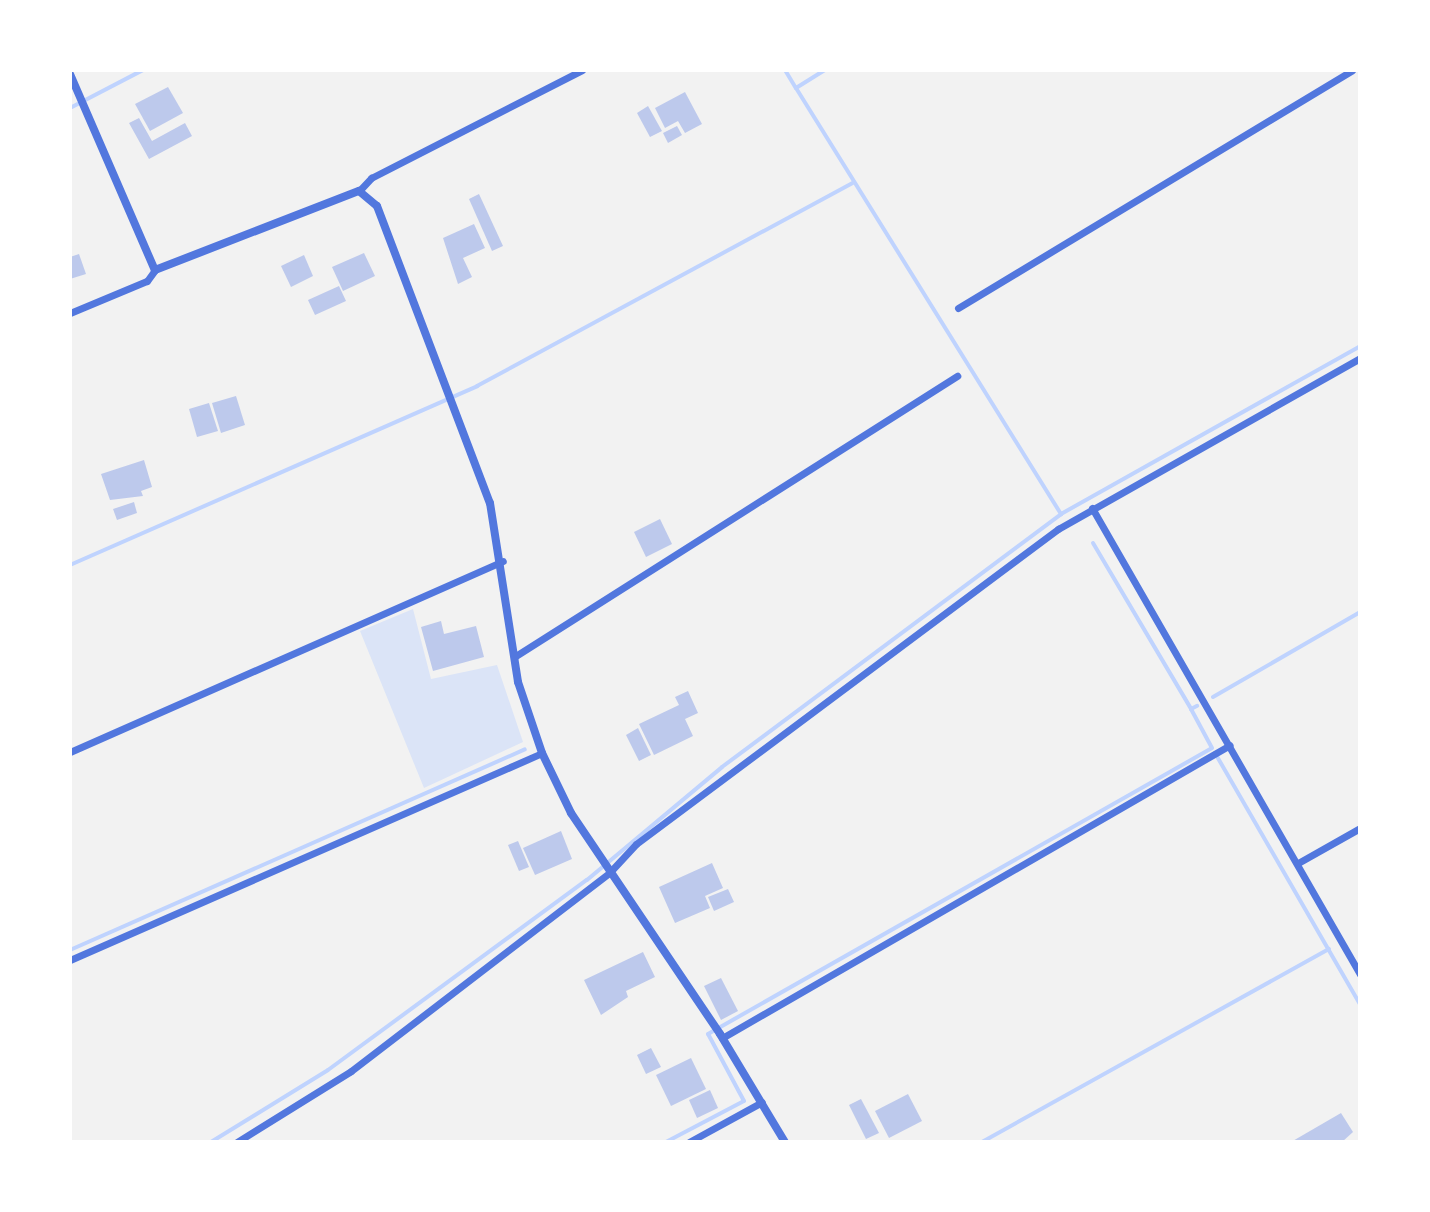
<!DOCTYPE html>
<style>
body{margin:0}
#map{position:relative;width:1430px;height:1212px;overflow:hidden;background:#f2f2f2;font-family:Helvetica,sans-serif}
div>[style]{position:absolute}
.green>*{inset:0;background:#dbe4f7}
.stream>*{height:4px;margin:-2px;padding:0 2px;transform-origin:2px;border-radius:2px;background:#bfd3fe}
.building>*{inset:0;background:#bdc9ec}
.minor>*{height:7px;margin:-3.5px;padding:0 3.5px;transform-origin:3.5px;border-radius:3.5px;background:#5277de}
.tertiary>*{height:8px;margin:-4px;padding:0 4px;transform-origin:4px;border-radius:4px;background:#5277de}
span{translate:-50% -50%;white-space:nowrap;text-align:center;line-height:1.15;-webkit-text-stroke:6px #fff;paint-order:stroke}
.frame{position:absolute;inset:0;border:72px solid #fff;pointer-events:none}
</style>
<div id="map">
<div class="green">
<div style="clip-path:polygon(413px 609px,431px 679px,497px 665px,523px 742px,424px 788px,360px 631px)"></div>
</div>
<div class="stream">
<div style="left:785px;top:70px;width:21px;rotate:59deg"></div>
<div style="left:796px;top:88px;width:34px;rotate:-32deg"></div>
<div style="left:796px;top:88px;width:502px;rotate:58.12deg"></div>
<div style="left:70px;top:108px;width:82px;rotate:-27.5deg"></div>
<div style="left:1093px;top:543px;width:193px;rotate:59.4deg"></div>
<div style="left:70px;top:565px;width:445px;rotate:-23.7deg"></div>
<div style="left:477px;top:386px;width:427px;rotate:-28.4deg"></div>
<div style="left:1213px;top:697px;width:170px;rotate:-30deg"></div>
<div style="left:1215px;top:753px;width:290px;rotate:60deg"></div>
<div style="left:70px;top:950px;width:497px;rotate:-23.8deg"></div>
<div style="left:211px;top:1142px;width:137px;rotate:-31.6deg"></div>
<div style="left:328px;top:1070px;width:321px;rotate:-36.3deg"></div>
<div style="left:587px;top:880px;width:176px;rotate:-39.9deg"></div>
<div style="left:722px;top:767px;width:423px;rotate:-36.7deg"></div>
<div style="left:1061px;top:514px;width:343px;rotate:-29.3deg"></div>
<div style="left:614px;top:1142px;width:8px"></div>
<div style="left:666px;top:1142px;width:88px;rotate:-27.7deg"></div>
<div style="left:744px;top:1101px;width:76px;rotate:-118.2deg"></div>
<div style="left:708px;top:1034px;width:579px;rotate:-29.57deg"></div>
<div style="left:1212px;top:748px;width:44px;rotate:-118.3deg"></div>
<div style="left:1191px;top:709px;width:7px;rotate:-27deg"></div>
<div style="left:982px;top:1142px;width:397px;rotate:-29.1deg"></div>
</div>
<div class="building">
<div style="clip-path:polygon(168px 87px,183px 113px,150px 131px,135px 104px)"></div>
<div style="clip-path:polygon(685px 92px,702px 124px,685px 133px,678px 121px,665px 128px,655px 108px)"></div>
<div style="clip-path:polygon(648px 106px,662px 131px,650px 137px,637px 113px)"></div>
<div style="clip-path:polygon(139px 118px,152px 141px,185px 123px,192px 136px,149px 159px,129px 123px)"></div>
<div style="clip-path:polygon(677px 126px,682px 135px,668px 143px,663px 133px)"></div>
<div style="clip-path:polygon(479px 194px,503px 246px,492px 251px,469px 199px)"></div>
<div style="clip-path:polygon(474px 224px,485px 248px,463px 258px,472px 277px,458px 284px,443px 238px)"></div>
<div style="clip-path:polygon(364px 253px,375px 276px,343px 291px,332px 267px)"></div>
<div style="clip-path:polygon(79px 254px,86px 274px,70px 279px,70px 257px)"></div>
<div style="clip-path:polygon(304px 255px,313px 276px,291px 287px,281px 266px)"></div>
<div style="clip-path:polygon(339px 286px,346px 301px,315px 315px,308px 300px)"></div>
<div style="clip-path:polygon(236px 396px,245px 425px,221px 433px,212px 403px)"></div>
<div style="clip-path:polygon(209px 403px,218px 431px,197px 437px,189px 409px)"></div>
<div style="clip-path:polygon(144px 460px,152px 487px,141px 491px,143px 496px,110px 500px,101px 474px)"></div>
<div style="clip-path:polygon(134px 502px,137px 513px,117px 520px,113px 509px)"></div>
<div style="clip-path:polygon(660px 519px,672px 544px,646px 557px,634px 532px)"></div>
<div style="clip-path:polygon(441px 621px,444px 634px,476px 626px,484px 657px,433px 671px,421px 627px)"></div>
<div style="clip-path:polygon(688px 691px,698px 713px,685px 719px,693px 736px,654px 755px,639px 724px,679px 705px,675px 697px)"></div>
<div style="clip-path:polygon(638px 728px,651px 755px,639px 761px,626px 735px)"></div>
<div style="clip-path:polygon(561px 831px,572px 859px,535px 875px,523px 848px)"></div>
<div style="clip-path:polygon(518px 841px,529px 867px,519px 871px,508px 845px)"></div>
<div style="clip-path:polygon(712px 863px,723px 888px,705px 896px,710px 908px,675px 923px,659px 887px)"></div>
<div style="clip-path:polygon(728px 889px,734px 902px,714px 911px,708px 897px)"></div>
<div style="clip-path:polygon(643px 952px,655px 977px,626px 991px,628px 997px,601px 1015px,584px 980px)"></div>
<div style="clip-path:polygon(721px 978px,738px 1011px,721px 1020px,704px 986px)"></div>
<div style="clip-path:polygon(651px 1048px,661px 1067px,646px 1074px,637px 1055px)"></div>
<div style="clip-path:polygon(691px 1058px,706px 1089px,671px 1106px,656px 1075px)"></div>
<div style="clip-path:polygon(710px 1090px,718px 1108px,697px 1118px,689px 1100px)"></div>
<div style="clip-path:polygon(908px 1094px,922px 1121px,889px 1138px,875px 1111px)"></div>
<div style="clip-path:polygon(861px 1099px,879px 1133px,866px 1139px,849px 1105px)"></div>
<div style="clip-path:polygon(1341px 1113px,1353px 1132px,1342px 1142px,1291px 1142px)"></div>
</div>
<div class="minor">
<div style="left:359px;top:191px;width:18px;rotate:-47deg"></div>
<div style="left:371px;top:178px;width:237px;rotate:-27.1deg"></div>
<div style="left:958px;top:308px;width:460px;rotate:-31.1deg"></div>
<div style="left:70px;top:313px;width:83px;rotate:-22.6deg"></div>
<div style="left:147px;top:281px;width:14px;rotate:-54deg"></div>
<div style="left:1092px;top:508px;width:538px;rotate:60.1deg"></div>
<div style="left:514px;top:657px;width:525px;rotate:-32.39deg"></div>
<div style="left:70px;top:752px;width:473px;rotate:-23.8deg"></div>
<div style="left:1298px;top:863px;width:71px;rotate:-29.4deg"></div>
<div style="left:70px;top:960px;width:515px;rotate:-23.68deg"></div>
<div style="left:722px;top:1038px;width:586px;rotate:-29.98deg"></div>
<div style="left:237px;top:1142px;width:134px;rotate:-31.9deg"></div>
<div style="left:351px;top:1071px;width:327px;rotate:-37.5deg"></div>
<div style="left:610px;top:872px;width:38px;rotate:-47deg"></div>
<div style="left:636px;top:844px;width:527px;rotate:-36.74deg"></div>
<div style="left:1058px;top:529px;width:347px;rotate:-29.5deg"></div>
<div style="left:689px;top:1142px;width:83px;rotate:-28.7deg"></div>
</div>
<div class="tertiary">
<div style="left:70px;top:74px;width:214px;rotate:66.6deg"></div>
<div style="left:155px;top:270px;width:219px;rotate:-21.2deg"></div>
<div style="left:359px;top:191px;width:23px;rotate:40deg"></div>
<div style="left:377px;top:206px;width:318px;rotate:69.2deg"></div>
<div style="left:490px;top:503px;width:181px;rotate:81.1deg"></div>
<div style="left:518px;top:682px;width:75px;rotate:71.3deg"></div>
<div style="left:542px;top:753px;width:67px;rotate:64.2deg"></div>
<div style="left:571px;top:813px;width:267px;rotate:56deg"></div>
<div style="left:720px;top:1034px;width:126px;rotate:59deg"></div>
</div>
<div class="frame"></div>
</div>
